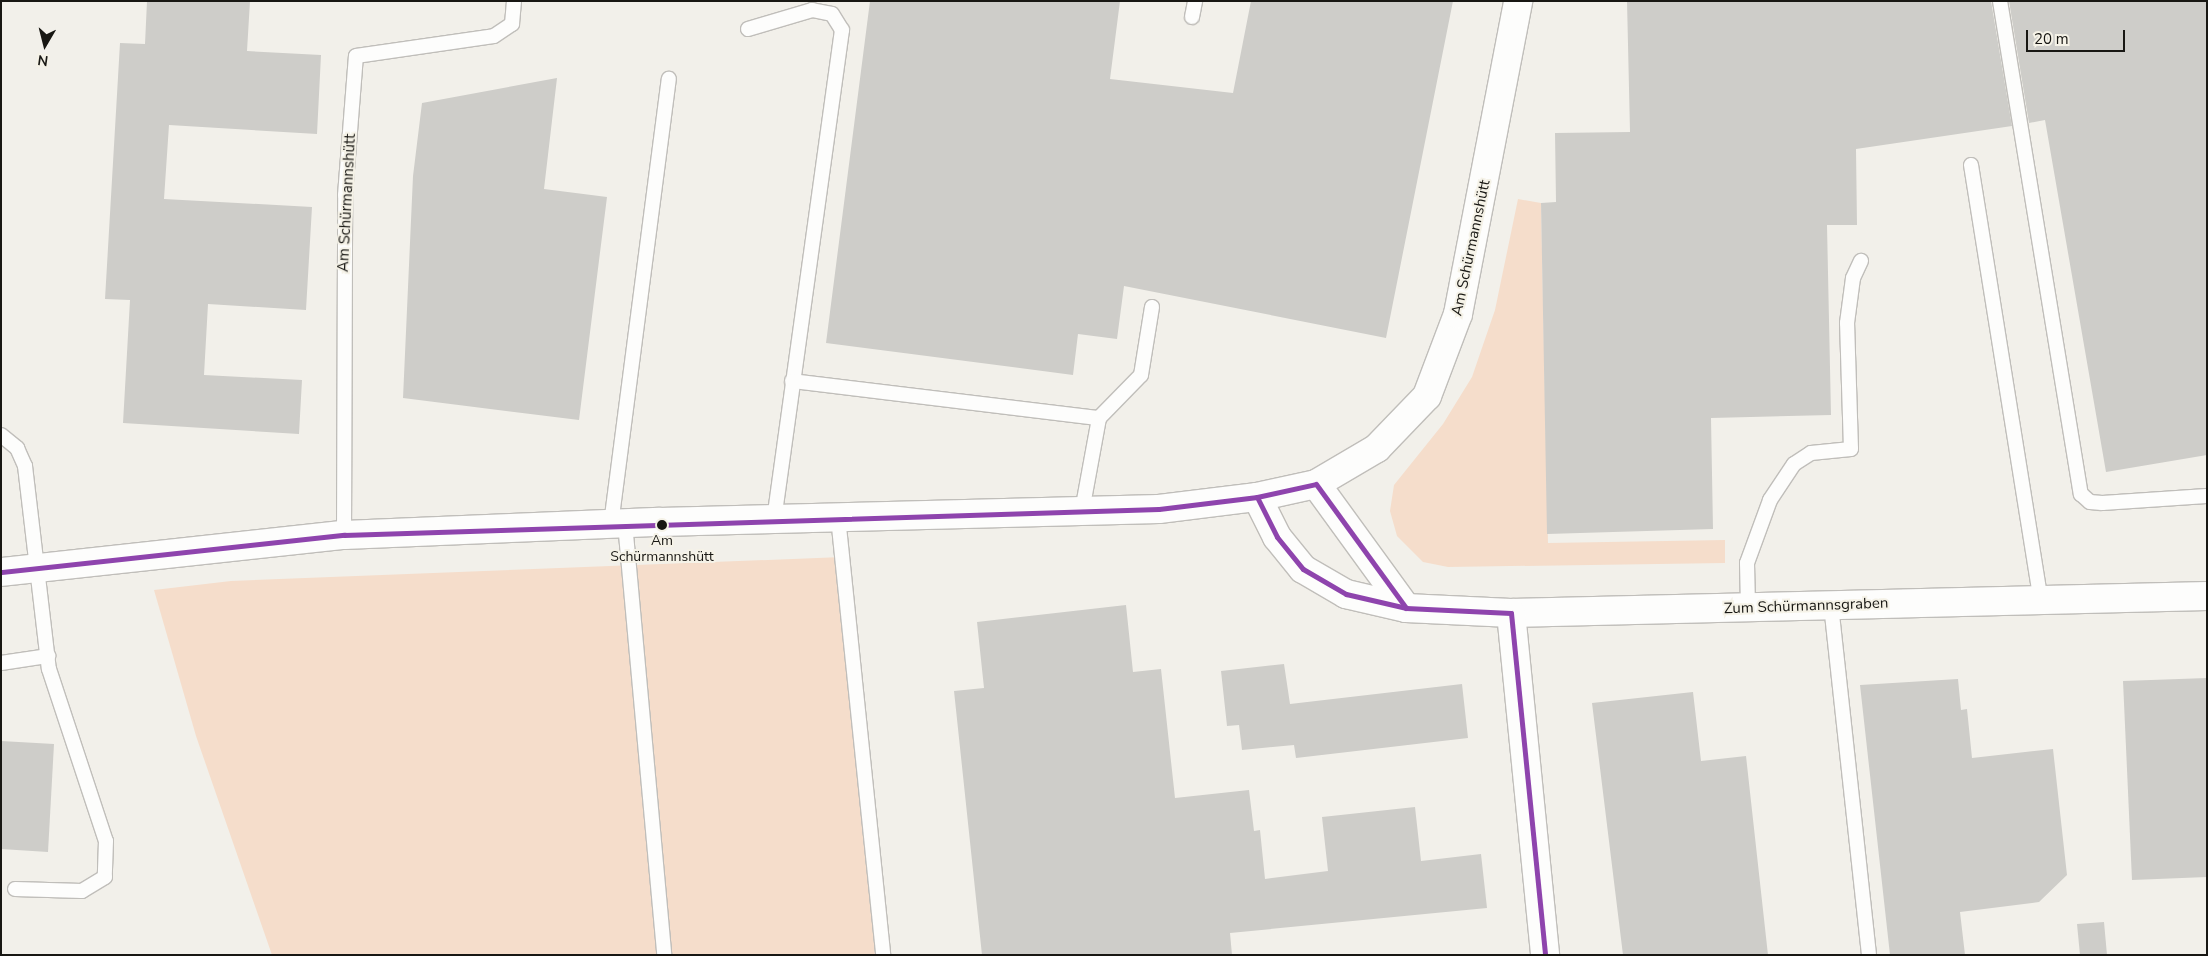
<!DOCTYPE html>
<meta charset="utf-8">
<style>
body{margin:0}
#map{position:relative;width:2208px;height:956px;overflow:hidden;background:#f2f0ea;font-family:"Nunito Sans",sans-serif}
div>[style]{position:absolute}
.green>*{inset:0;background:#f5ddcb}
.building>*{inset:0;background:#cecdc9}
.roads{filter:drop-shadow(1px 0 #c0beba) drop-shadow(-1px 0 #c0beba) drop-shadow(0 1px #c0beba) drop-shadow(0 -1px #c0beba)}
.lane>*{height:14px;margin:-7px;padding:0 7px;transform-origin:7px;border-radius:7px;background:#fdfdfc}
.street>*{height:28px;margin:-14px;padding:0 14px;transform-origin:14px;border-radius:14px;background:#fdfdfc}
.bus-1>*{height:5px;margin:-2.5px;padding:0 2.5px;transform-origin:2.5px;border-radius:2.5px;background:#8e44ad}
.dots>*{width:14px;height:14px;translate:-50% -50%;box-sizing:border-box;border:2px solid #f5f2e7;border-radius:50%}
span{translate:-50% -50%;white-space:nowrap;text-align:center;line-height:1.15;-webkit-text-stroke:4px #f5f2e7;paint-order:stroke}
.bus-label{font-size:14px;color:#181713}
.street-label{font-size:15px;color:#181713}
.frame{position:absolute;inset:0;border:2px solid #181713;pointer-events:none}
.north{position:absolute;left:20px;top:20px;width:50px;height:50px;-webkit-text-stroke:4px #f5f2e7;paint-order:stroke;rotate:188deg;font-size:14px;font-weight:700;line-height:20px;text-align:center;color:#181713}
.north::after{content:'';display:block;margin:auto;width:18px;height:22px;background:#181713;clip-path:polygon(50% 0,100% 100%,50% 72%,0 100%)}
.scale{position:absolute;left:2026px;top:30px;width:99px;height:22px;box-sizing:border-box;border:2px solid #181713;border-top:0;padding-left:6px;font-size:15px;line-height:18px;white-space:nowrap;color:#181713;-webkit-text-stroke:4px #f5f2e7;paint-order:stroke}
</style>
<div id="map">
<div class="green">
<div style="clip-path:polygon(1518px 199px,1541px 203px,1548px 543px,1725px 540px,1725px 563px,1448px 567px,1423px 562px,1397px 536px,1390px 511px,1394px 485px,1443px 424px,1472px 377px,1495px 310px)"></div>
<div style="clip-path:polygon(842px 557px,875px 955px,272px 955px,196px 736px,154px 590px,231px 581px)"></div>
</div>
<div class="building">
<div style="clip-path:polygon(147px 1px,250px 1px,247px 51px,321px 55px,317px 134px,169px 125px,164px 199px,312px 207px,306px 310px,208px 304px,204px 375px,302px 380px,299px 434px,123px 423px,130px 300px,105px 299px,120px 43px,145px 44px)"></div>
<div style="clip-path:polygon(870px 1px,1120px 1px,1110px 79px,1233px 93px,1251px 1px,1453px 1px,1386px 338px,1124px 286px,1117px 339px,1078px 334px,1073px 375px,826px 343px)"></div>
<div style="clip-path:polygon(1627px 1px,1991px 1px,2012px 126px,1856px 149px,1857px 225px,1827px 225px,1831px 415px,1711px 418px,1713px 529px,1547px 534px,1541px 203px,1556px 202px,1555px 133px,1630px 132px)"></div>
<div style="clip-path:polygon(2009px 1px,2207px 1px,2207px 455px,2106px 472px,2045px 120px,2029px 123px)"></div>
<div style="clip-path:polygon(557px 78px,544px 189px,607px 197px,579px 420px,403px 398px,413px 176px,422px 103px)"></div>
<div style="clip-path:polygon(1126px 605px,1133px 672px,1161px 669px,1175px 798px,1249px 790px,1254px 831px,1260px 830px,1265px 879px,1328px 871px,1322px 817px,1415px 807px,1421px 861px,1481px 854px,1487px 908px,1230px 933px,1232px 955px,982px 955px,954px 691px,984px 688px,977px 622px)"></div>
<div style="clip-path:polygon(1284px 664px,1290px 704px,1462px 684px,1468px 738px,1296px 758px,1294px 745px,1242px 750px,1239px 725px,1227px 726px,1221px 671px)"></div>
<div style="clip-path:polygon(2207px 678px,2207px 877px,2132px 880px,2123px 681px)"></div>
<div style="clip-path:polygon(1958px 679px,1961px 710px,1967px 709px,1972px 758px,2053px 749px,2067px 875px,2039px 902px,1960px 912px,1965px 955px,1890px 955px,1860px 685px)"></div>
<div style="clip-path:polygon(1693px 692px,1701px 761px,1746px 756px,1768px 955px,1623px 955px,1592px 703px)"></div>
<div style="clip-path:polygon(1px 741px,54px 744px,48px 852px,1px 849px)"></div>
<div style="clip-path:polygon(2104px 922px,2107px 955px,2080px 955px,2077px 924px)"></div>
</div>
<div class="roads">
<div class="lane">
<div style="left:2000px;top:1px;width:500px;rotate:80.7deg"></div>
<div style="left:2081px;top:494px;width:12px;rotate:42deg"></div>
<div style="left:2090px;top:502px;width:12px;rotate:5deg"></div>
<div style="left:2102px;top:503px;width:105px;rotate:-3.8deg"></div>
<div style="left:1192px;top:17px;width:16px;rotate:-79deg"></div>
<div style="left:748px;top:29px;width:67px;rotate:-16.5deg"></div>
<div style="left:812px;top:10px;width:20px;rotate:11deg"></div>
<div style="left:832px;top:14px;width:19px;rotate:58deg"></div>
<div style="left:842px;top:30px;width:494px;rotate:97.9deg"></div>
<div style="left:1971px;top:165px;width:441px;rotate:80.9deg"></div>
<div style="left:792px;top:381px;width:309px;rotate:6.9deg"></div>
<div style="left:1px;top:435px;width:21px;rotate:39deg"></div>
<div style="left:17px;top:448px;width:20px;rotate:66deg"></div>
<div style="left:25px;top:466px;width:204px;rotate:83.3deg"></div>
<div style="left:49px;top:669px;width:181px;rotate:71.7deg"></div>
<div style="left:106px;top:841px;width:36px;rotate:92deg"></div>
<div style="left:105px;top:877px;width:27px;rotate:149deg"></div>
<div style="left:82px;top:891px;width:67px;rotate:-178.3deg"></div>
<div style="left:1082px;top:511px;width:95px;rotate:-79.6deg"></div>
<div style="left:1099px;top:418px;width:60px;rotate:-45.7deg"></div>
<div style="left:1141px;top:375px;width:69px;rotate:-80.8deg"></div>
<div style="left:838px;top:517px;width:440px;rotate:84.1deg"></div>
<div style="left:625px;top:523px;width:434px;rotate:84.8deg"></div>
<div style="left:611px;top:524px;width:449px;rotate:-82.6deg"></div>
<div style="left:344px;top:535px;width:340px;rotate:-89.8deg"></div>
<div style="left:345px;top:195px;width:139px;rotate:-85.5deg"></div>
<div style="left:356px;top:56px;width:139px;rotate:-8.2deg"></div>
<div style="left:494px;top:36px;width:22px;rotate:-34deg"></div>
<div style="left:512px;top:24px;width:23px;rotate:-85deg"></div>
<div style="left:1831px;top:605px;width:352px;rotate:83.8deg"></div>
<div style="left:1748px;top:607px;width:44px;rotate:-91.3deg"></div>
<div style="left:1747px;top:563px;width:67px;rotate:-69.9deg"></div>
<div style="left:1770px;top:500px;width:43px;rotate:-56.3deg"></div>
<div style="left:1794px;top:464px;width:20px;rotate:-33deg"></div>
<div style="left:1811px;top:453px;width:40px;rotate:-5.7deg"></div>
<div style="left:1851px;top:449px;width:126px;rotate:-91.8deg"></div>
<div style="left:1847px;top:323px;width:45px;rotate:-82.4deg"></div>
<div style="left:1853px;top:278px;width:19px;rotate:-65deg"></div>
<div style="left:1px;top:663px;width:48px;rotate:-8.5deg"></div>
</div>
<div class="street">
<div style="left:1316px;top:484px;width:153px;rotate:54deg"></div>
<div style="left:1257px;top:497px;width:45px;rotate:63.4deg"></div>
<div style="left:1277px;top:537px;width:41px;rotate:50.9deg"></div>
<div style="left:1303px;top:569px;width:50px;rotate:30.2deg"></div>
<div style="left:1346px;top:594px;width:62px;rotate:13.1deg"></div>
<div style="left:1406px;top:608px;width:105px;rotate:2.7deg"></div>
<div style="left:1511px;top:613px;width:696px;rotate:-1.4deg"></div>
<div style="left:1px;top:572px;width:345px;rotate:-6.2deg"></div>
<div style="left:344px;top:535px;width:316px;rotate:-2.4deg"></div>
<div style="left:660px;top:522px;width:499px;rotate:-1.5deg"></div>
<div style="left:1159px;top:509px;width:99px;rotate:-7deg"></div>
<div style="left:1257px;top:497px;width:60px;rotate:-12.4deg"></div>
<div style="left:1316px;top:484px;width:71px;rotate:-30.5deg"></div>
<div style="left:1377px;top:448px;width:72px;rotate:-46.1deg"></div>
<div style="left:1427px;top:396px;width:88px;rotate:-69.3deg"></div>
<div style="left:1458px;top:314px;width:319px;rotate:-79.1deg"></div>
<div style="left:1511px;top:613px;width:344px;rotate:84.3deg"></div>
</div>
</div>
<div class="bus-1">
<div style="left:1257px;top:497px;width:45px;rotate:63.4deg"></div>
<div style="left:1277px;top:537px;width:41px;rotate:50.9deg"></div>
<div style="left:1303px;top:569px;width:50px;rotate:30.2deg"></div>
<div style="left:1346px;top:594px;width:62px;rotate:13.1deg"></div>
<div style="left:1406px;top:608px;width:105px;rotate:2.7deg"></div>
<div style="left:1px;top:572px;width:345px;rotate:-6.2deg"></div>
<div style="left:344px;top:535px;width:815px;rotate:-1.83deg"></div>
<div style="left:1159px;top:509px;width:99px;rotate:-7deg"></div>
<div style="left:1257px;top:497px;width:60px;rotate:-12.4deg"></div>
<div style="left:1316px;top:484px;width:153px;rotate:54deg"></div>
<div style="left:1511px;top:613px;width:344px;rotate:84.3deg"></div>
</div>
<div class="dots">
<div style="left:662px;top:525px;background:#181713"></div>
</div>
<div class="bus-label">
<span style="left:662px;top:549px">Am<br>Schürmannshütt</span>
</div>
<div class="street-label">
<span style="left:347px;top:203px;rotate:-87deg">Am Schürmannshütt</span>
<span style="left:1471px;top:248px;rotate:-78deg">Am Schürmannshütt</span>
<span style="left:1806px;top:606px;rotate:-2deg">Zum Schürmannsgraben</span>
</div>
<div class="frame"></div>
<div class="north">N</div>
<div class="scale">20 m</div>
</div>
